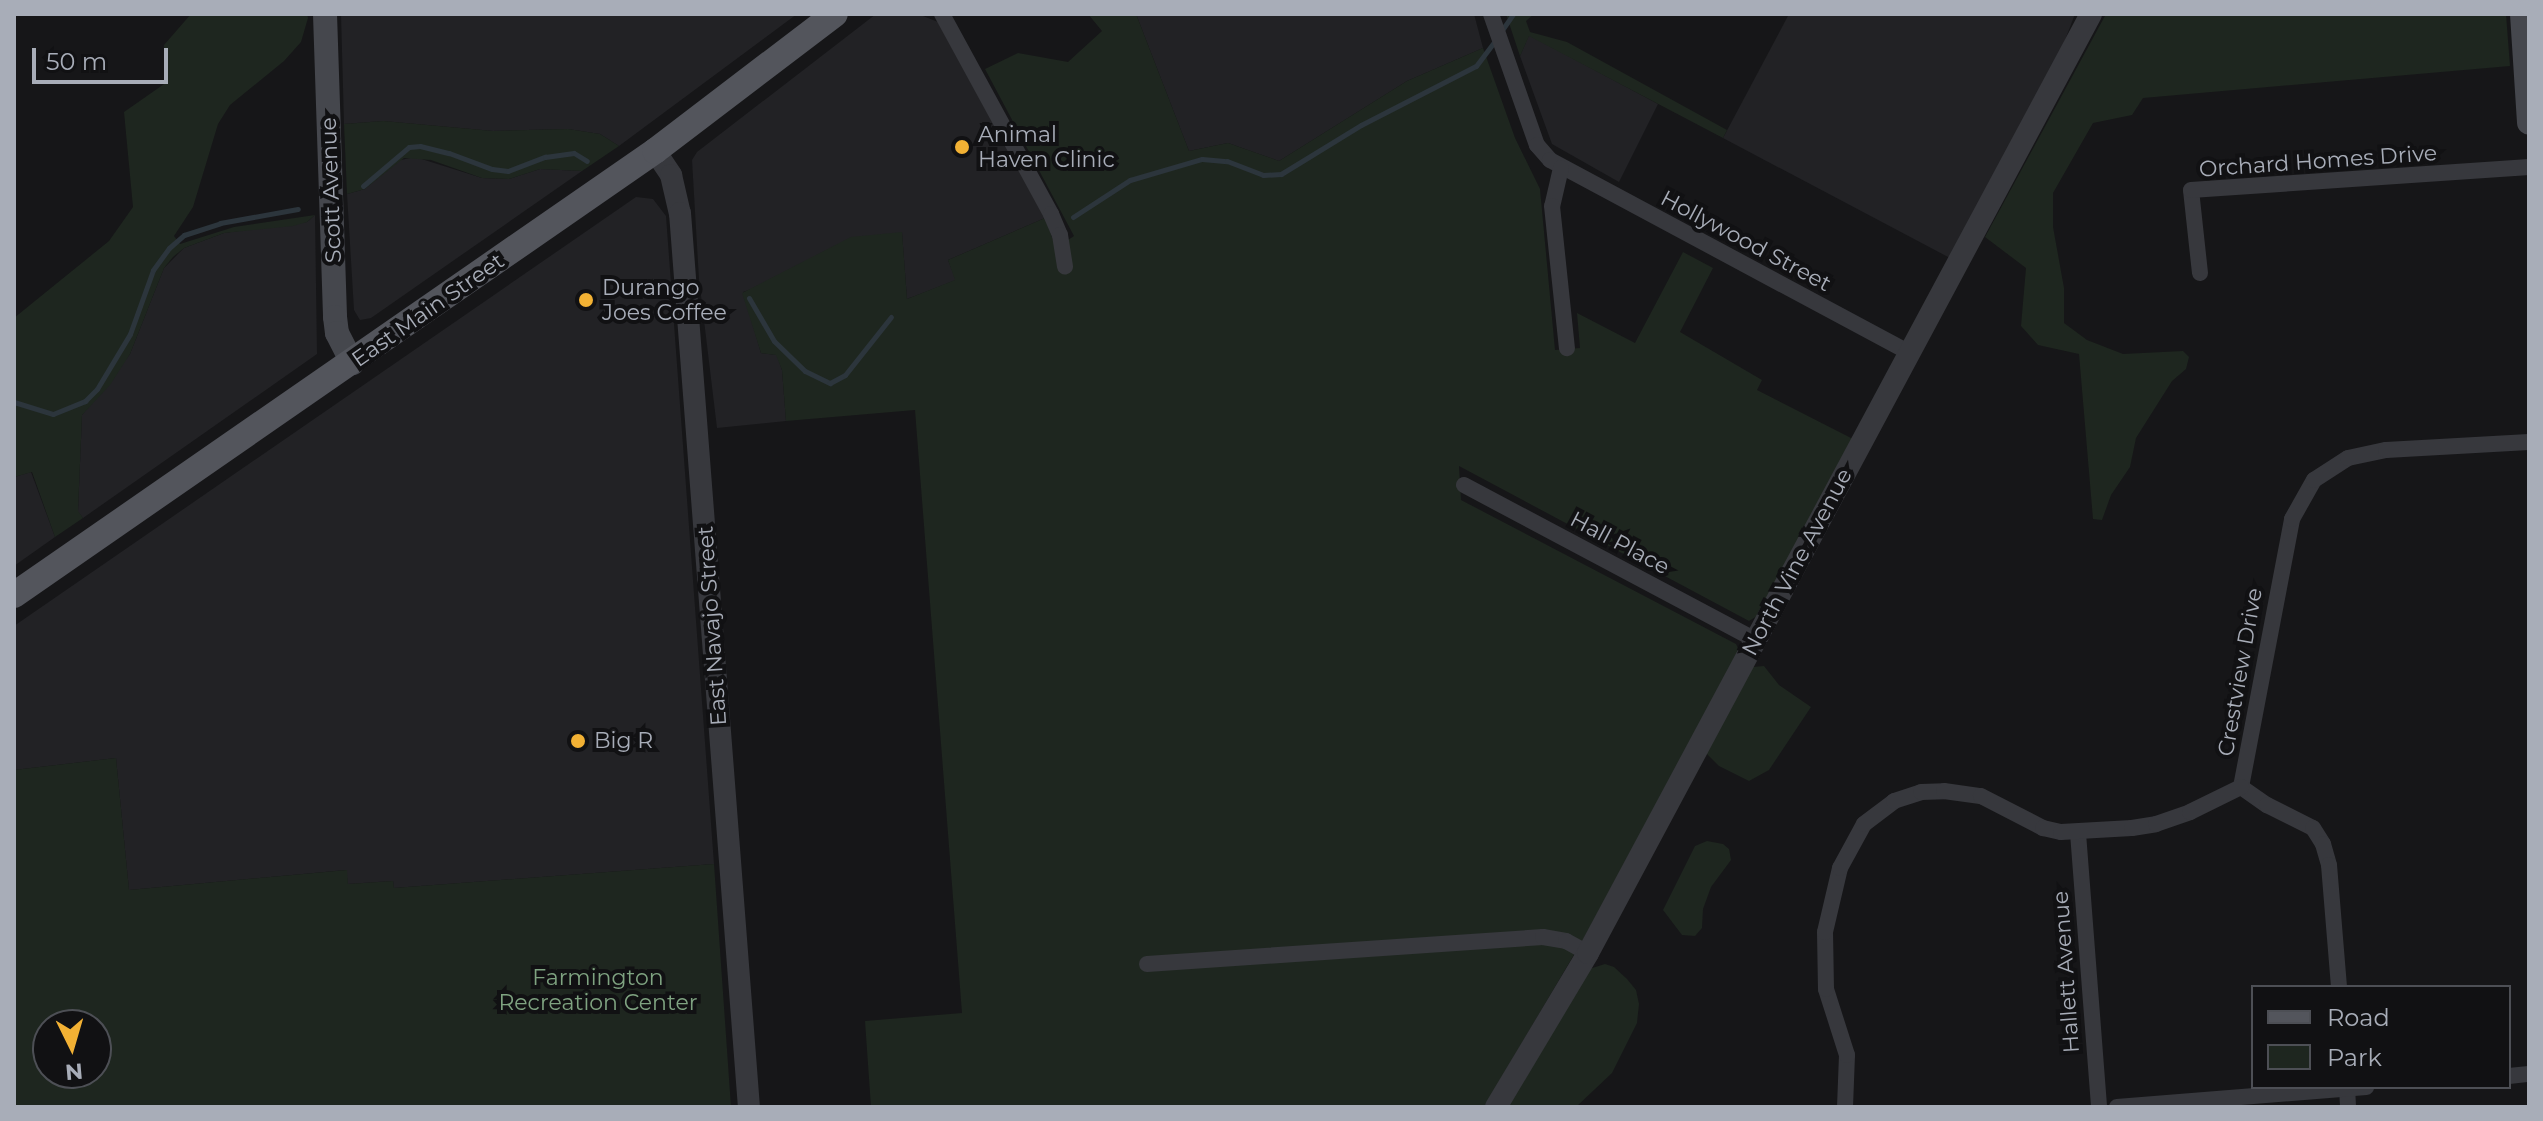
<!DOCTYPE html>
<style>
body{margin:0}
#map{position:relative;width:2543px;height:1121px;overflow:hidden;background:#161618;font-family:Montserrat,sans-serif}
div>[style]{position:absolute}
.built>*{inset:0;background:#222225}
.green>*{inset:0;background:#1e261f}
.stream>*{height:5px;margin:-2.5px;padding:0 2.5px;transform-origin:2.5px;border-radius:2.5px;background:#2c353c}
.minor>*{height:16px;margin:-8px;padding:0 8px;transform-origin:8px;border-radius:8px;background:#37383d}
.tertiary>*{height:22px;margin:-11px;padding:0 11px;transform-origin:11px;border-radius:11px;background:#37383d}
.secondary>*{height:24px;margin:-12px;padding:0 12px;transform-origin:12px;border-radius:12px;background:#45474d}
.primary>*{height:26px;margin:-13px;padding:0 13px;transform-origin:13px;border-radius:13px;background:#53555c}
.dots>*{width:22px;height:22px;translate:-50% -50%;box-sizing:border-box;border:4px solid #111113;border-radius:50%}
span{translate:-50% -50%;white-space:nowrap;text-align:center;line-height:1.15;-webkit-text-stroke:8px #111113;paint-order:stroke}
.poi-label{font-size:22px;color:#a8adb8}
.left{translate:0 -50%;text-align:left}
.street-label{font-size:22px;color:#a8adb8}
.park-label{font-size:22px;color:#7fa381}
.frame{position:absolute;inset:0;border:16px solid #a8adb8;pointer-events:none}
.legend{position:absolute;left:2251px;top:985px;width:260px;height:104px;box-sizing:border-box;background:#111113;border:2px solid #4d4f55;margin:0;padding:10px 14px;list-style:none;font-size:24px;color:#a8adb8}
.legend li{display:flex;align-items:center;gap:16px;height:40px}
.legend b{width:40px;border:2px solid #4d4f55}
.north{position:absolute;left:32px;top:1009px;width:80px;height:80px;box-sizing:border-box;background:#111113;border:2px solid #4d4f55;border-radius:50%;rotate:175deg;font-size:22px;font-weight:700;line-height:32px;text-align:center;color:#a8adb8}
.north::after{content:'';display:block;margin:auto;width:28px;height:36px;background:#f2b134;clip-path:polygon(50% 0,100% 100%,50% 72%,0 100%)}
.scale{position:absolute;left:32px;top:48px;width:136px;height:36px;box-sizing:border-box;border:4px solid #a8adb8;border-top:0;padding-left:10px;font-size:24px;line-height:28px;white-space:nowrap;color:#a8adb8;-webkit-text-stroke:6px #111113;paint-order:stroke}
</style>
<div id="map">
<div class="built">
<div style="clip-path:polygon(341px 14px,797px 14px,619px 146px,600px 134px,568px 129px,493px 131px,383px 121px,344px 124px)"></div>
<div style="clip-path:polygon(876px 14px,918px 14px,938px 22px,1045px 218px,948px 260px,956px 280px,907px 299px,902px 233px,743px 292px,761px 353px,777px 355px,782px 370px,786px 421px,717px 428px,699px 279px,692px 160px,697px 152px)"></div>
<div style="clip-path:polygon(1136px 14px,1474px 14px,1483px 48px,1407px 81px,1279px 161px,1228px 143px,1189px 151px)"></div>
<div style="clip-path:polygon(1789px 14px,2075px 14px,2062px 48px,1950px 258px,1723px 138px)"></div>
<div style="clip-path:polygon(1529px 35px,1658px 104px,1619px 182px,1552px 144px,1520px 56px)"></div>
<div style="clip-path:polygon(415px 157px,482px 178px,509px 179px,540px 169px,582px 171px,371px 318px,360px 320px,354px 310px,347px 194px,365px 189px,396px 161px)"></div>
<div style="clip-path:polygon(636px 197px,653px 199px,666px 216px,714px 864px,394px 888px,393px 881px,348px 884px,346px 870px,129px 890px,116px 758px,14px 770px,14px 626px)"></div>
<div style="clip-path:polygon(315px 215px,317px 354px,83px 518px,78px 512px,82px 415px,130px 354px,164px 268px,184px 248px,224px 233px,307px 222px)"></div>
<div style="clip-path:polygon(31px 472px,55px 537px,14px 566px,14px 477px)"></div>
</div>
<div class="green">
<div style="clip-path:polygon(191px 14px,307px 14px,308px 18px,301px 42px,284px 61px,230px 105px,218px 124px,193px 207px,174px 236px,180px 244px,234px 227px,315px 215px,307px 222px,293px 226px,224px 233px,184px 248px,173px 257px,164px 268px,130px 354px,110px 385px,82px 415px,78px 511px,83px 518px,55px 537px,32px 472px,14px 477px,14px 318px,109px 241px,133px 207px,124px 112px,167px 82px,164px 45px)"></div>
<div style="clip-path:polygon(1088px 14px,1136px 14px,1189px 151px,1228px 143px,1279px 161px,1407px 81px,1483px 48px,1515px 138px,1540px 189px,1555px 350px,1580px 348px,1577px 313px,1635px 343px,1683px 252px,1713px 268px,1680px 332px,1762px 380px,1757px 390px,1853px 439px,1757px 616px,1749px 621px,1459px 466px,1461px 500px,1736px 644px,1739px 650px,1585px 936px,1484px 1107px,871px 1107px,865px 1021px,962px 1013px,915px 410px,786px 421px,782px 370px,776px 355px,761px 353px,742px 293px,851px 237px,902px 232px,907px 299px,955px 280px,948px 260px,1045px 218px,1056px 248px,1074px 236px,985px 69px,1018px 53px,1068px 62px,1102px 31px)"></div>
<div style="clip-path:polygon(1506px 14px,1534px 14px,1526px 21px,1530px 32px,1567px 42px,1727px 130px,1723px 138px,1529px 36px,1520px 56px)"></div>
<div style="clip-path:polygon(2106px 14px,2506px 14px,2510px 66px,2143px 98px,2132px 115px,2093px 123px,2053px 193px,2053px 227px,2064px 288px,2064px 323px,2087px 340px,2123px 354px,2183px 351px,2189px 357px,2186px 369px,2172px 381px,2136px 438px,2130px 467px,2111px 495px,2102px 520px,2093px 519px,2079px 354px,2038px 345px,2021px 326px,2026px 268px,1985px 237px)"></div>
<div style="clip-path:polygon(383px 121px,493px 131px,568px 129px,600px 134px,619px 146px,582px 171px,540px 169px,509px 179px,482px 178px,431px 160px,404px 158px,365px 189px,347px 194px,344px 124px)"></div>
<div style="clip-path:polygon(1764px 666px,1779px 685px,1811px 707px,1769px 770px,1749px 781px,1719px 766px,1706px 753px,1753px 667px)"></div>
<div style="clip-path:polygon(evenodd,116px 758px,129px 890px,347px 870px,348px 884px,393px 881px,394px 888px,714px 864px,731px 1107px,14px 1107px,14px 770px,116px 758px,48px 1025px,96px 1025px,96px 1073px,48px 1073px,48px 1025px)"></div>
<div style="clip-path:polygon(1707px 841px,1723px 844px,1729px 849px,1731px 860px,1711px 887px,1703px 909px,1702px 928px,1695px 936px,1682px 935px,1663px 910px,1695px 846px)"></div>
<div style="clip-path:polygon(1605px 964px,1614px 967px,1627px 979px,1636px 990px,1639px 1004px,1637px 1023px,1612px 1073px,1576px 1107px,1507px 1107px,1589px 969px)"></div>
</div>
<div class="stream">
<div style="left:1502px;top:30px;width:19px;rotate:-55deg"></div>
<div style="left:363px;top:186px;width:60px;rotate:-40.3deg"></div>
<div style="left:409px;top:147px;width:11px;rotate:-5deg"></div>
<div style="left:420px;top:146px;width:30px;rotate:14deg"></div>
<div style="left:449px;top:153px;width:46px;rotate:20.4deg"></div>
<div style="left:492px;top:169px;width:16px;rotate:7deg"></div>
<div style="left:508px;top:171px;width:40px;rotate:-21deg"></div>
<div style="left:545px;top:157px;width:29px;rotate:-8deg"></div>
<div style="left:574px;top:153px;width:15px;rotate:32deg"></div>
<div style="left:1073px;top:217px;width:68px;rotate:-33deg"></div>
<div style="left:1130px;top:180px;width:75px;rotate:-16.3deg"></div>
<div style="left:1202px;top:159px;width:25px;rotate:5deg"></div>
<div style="left:1227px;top:161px;width:39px;rotate:21deg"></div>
<div style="left:1263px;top:175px;width:18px;rotate:-3deg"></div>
<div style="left:1281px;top:174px;width:94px;rotate:-31.5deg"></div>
<div style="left:1361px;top:125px;width:129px;rotate:-27.2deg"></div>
<div style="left:1476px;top:66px;width:35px;rotate:-53deg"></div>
<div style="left:749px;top:298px;width:50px;rotate:59.8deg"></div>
<div style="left:774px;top:341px;width:43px;rotate:44.1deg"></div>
<div style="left:805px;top:371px;width:28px;rotate:26deg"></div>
<div style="left:830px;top:383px;width:17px;rotate:-28deg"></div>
<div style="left:845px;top:375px;width:74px;rotate:-51.6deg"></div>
<div style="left:14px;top:402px;width:41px;rotate:17.1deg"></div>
<div style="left:53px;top:414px;width:35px;rotate:-22deg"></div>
<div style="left:85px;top:401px;width:17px;rotate:-45deg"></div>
<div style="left:97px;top:389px;width:64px;rotate:-59deg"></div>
<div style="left:130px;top:334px;width:68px;rotate:-70.2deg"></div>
<div style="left:153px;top:270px;width:27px;rotate:-54deg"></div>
<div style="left:169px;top:248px;width:20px;rotate:-41deg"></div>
<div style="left:184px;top:235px;width:38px;rotate:-18deg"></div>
<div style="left:220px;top:223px;width:79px;rotate:-10.2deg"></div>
</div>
<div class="minor">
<div style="left:942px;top:14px;width:228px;rotate:61.4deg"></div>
<div style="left:1051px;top:214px;width:23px;rotate:67deg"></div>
<div style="left:1060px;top:235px;width:32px;rotate:81deg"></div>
<div style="left:1491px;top:14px;width:139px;rotate:70.7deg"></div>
<div style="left:1537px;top:145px;width:20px;rotate:49deg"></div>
<div style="left:1550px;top:160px;width:408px;rotate:28.2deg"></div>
<div style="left:1561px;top:168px;width:39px;rotate:103deg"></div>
<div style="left:1552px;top:206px;width:143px;rotate:84deg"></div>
<div style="left:2200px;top:273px;width:83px;rotate:-96.2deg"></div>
<div style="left:2191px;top:190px;width:339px;rotate:-3.9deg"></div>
<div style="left:1464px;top:485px;width:330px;rotate:28deg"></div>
<div style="left:2241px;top:787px;width:273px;rotate:-79.2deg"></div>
<div style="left:2292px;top:519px;width:45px;rotate:-60.6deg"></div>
<div style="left:2314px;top:480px;width:40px;rotate:-32.9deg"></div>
<div style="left:2348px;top:458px;width:39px;rotate:-12deg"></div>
<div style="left:2386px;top:450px;width:143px;rotate:-3.2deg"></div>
<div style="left:2241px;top:787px;width:32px;rotate:35deg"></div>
<div style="left:2267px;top:805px;width:51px;rotate:26.6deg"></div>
<div style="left:2313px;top:828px;width:19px;rotate:58deg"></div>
<div style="left:2323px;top:844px;width:22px;rotate:74deg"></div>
<div style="left:2329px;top:865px;width:122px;rotate:85.3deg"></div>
<div style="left:2078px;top:833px;width:275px;rotate:85.6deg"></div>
<div style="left:1147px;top:964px;width:397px;rotate:-3.9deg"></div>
<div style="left:1543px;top:937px;width:23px;rotate:10deg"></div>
<div style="left:1566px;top:941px;width:25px;rotate:29deg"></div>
<div style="left:2509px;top:1076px;width:20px;rotate:-6deg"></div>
<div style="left:2347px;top:1087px;width:20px;rotate:87deg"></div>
<div style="left:1845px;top:1107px;width:52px;rotate:-87.8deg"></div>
<div style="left:1847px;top:1055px;width:69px;rotate:-107.7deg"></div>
<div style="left:1826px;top:989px;width:57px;rotate:-91deg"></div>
<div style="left:1825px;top:932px;width:66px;rotate:-76.8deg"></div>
<div style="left:1840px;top:868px;width:50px;rotate:-61.4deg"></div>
<div style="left:1864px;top:824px;width:38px;rotate:-37deg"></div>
<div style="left:1894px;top:801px;width:28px;rotate:-18deg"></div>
<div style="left:1921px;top:792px;width:23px;rotate:-2deg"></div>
<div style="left:1944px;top:791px;width:37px;rotate:8deg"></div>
<div style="left:1981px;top:796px;width:70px;rotate:27.3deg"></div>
<div style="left:2043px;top:828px;width:18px;rotate:13deg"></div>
<div style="left:2061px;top:832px;width:71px;rotate:-3.2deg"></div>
<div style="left:2132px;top:828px;width:24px;rotate:-9deg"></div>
<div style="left:2156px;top:824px;width:36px;rotate:-19deg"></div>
<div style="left:2190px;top:812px;width:57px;rotate:-26.1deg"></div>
<div style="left:2117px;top:1107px;width:250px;rotate:-4.6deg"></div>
</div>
<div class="tertiary">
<div style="left:655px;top:151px;width:29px;rotate:56deg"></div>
<div style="left:671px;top:175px;width:39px;rotate:77deg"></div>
<div style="left:680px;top:213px;width:897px;rotate:85.59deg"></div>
<div style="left:1496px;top:1107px;width:179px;rotate:-59.1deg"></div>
<div style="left:1588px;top:953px;width:1065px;rotate:-61.82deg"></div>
</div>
<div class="secondary">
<div style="left:325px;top:14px;width:303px;rotate:88.1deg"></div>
<div style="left:335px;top:317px;width:16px;rotate:83deg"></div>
<div style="left:337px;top:333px;width:34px;rotate:63deg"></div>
<div style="left:2522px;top:14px;width:109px;rotate:86.3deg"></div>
</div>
<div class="primary">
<div style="left:14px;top:595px;width:780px;rotate:-34.71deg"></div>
<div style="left:655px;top:151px;width:226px;rotate:-37.3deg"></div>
</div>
<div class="dots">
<div style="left:962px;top:147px;background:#f2b134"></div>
<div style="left:586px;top:300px;background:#f2b134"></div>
<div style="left:578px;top:741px;background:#f2b134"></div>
</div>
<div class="poi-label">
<span class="left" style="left:978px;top:147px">Animal<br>Haven Clinic</span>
<span class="left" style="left:602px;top:300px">Durango<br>Joes Coffee</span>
<span class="left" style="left:594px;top:741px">Big R</span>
</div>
<div class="street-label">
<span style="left:2318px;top:161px;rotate:-4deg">Orchard Homes Drive</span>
<span style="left:331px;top:190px;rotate:-92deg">Scott Avenue</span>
<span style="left:1746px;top:241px;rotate:28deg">Hollywood Street</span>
<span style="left:428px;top:310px;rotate:-35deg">East Main Street</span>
<span style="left:1620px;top:543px;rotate:28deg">Hall Place</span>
<span style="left:1797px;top:562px;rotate:-62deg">North Vine Avenue</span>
<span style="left:712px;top:626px;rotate:-94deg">East Navajo Street</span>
<span style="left:2240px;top:672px;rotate:-80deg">Crestview Drive</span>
<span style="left:2066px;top:972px;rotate:-94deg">Hallett Avenue</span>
</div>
<div class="park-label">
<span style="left:598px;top:990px">Farmington<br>Recreation Center</span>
</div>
<div class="frame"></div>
<ul class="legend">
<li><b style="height:10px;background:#53555c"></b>Road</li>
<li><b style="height:22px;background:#1e261f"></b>Park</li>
</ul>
<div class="north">N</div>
<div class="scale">50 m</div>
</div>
